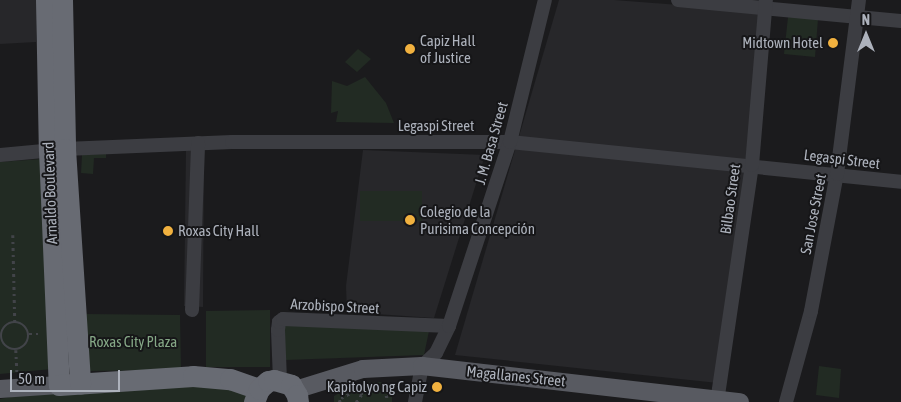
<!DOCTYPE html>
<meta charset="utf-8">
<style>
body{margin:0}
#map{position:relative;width:901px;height:402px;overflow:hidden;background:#1b1b1d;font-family:"Asap Condensed",sans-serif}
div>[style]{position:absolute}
.built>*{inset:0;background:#27272a}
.green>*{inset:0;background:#222b23}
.path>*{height:2.5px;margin-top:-1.25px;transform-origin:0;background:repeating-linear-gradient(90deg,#424449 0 2.5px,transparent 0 6.5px)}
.path>.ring{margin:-1.25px;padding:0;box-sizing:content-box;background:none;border:2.5px solid #424449;border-radius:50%}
.minor>*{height:14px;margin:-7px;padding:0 7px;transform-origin:7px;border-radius:7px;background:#3c3d42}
.major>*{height:18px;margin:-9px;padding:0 9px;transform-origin:9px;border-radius:9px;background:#585a61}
.highway>*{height:21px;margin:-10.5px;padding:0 10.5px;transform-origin:10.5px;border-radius:10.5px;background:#686b73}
.dots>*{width:14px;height:14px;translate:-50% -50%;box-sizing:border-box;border:2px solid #161618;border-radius:50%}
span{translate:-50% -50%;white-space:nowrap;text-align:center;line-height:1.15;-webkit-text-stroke:4px #161618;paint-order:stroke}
.poi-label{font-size:15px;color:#adb2bc}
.left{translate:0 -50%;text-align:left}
.right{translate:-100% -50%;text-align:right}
.street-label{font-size:15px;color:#adb2bc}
.park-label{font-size:15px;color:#85a786}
.north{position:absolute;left:841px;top:10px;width:50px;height:50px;-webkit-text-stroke:4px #161618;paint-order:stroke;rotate:0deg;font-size:14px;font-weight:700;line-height:20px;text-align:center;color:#adb2bc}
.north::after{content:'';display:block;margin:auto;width:18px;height:22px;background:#adb2bc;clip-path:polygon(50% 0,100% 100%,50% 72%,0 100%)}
.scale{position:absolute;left:10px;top:370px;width:110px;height:22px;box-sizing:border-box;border:2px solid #adb2bc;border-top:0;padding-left:6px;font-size:15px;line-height:18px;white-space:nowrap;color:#adb2bc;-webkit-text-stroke:4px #161618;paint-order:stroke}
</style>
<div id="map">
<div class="built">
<div style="clip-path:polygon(0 0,37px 0,36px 42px,0 44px)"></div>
<div style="clip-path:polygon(559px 0,614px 0,769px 12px,718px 383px,455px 355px)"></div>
<div style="clip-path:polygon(204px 149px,203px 307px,184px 306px,186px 150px)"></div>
<div style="clip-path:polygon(363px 150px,485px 155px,434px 318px,347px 312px,346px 286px)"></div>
</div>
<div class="green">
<div style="clip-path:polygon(788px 17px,818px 19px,815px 57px,784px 54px)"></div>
<div style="clip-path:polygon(358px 49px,371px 59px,357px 72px,345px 62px)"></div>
<div style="clip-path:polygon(365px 77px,386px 103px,394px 123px,336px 122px,338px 111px,331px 113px,332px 81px,347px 86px)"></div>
<div style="clip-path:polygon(106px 154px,106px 158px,94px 158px,93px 174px,81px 173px,82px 155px)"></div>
<div style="clip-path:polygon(42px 159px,52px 369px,0 374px,0 162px)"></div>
<div style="clip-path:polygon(360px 191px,422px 191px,422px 221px,360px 221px)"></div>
<div style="clip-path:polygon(270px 310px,270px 367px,206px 367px,206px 311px)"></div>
<div style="clip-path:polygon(84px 314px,180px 315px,181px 370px,86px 371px)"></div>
<div style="clip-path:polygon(284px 325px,429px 331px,424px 355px,285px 360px)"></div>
<div style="clip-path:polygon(819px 366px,841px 369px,839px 398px,816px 395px)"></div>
<div style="clip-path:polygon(201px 381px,232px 387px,246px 396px,249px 402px,0 402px,0 399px,43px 391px)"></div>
<div style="clip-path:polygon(370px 382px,382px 382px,392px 395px,392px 402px,334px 402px,334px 396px,345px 390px)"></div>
</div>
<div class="path">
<div style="left:13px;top:235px;width:87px;rotate:88.7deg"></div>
<div class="ring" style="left:1px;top:322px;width:25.5px;height:25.5px"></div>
<div style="left:29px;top:334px;width:11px"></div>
<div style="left:16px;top:350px;width:22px;rotate:87deg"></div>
<div style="left:339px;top:402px;width:4px;rotate:-63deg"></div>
<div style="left:341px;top:398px;width:24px;rotate:-28deg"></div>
<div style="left:362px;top:387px;width:15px;rotate:-4deg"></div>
<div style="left:377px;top:386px;width:9px;rotate:21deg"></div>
<div style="left:385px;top:389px;width:13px;rotate:77deg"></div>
<div style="left:356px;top:402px;width:9px;rotate:-54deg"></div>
<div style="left:361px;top:395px;width:8px;rotate:-83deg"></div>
</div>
<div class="minor">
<div style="left:678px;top:0;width:224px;rotate:5.4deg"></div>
<div style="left:0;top:155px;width:65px;rotate:-5.3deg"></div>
<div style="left:65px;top:149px;width:167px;rotate:-2.4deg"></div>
<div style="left:232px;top:142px;width:278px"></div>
<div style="left:510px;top:142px;width:393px;rotate:5.8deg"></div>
<div style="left:192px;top:310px;width:167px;rotate:-87.9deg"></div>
<div style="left:280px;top:380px;width:50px;rotate:-92.3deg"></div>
<div style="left:278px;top:330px;width:8px;rotate:-83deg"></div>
<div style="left:279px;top:322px;width:5px;rotate:-37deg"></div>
<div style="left:283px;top:319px;width:166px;rotate:2.4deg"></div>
<div style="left:415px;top:402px;width:37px;rotate:-79deg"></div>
<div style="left:422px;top:366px;width:19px;rotate:-43deg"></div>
<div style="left:436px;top:353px;width:30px;rotate:-64deg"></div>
<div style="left:449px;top:326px;width:194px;rotate:-71.7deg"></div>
<div style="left:510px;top:142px;width:146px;rotate:-76.2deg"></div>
<div style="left:717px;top:402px;width:240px;rotate:-81.6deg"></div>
<div style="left:752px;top:165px;width:166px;rotate:-85.2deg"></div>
<div style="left:786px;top:402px;width:94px;rotate:-74.6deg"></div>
<div style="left:811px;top:311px;width:139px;rotate:-79.3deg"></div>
<div style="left:837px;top:174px;width:175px;rotate:-82.8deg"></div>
</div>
<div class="major">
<div style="left:0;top:389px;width:59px;rotate:-3.9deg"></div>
<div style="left:295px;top:390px;width:71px;rotate:-17.2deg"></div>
<div style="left:363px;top:369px;width:59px;rotate:-2.9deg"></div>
<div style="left:422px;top:366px;width:320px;rotate:6.5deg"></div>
</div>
<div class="highway">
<div style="left:46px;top:0;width:151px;rotate:88.9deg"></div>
<div style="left:49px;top:151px;width:234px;rotate:87.6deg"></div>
<div style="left:59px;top:385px;width:134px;rotate:-3.8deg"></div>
<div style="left:193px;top:376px;width:37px;rotate:5deg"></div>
<div style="left:230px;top:379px;width:31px;rotate:19deg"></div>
<div style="left:62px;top:0;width:149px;rotate:88.8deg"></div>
<div style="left:65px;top:149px;width:235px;rotate:86.3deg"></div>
<div style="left:254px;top:402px;width:14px;rotate:-69deg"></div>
<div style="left:259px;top:389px;width:12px;rotate:-42deg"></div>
<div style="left:268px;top:381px;width:6px;rotate:-9deg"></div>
<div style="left:274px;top:380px;width:18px;rotate:16deg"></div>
<div style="left:291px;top:385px;width:12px;rotate:59deg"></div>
<div style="left:297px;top:395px;width:7px;rotate:82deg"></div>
</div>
<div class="dots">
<div style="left:833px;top:43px;background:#f1b13f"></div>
<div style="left:410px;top:49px;background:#f1b13f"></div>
<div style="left:410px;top:220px;background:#f1b13f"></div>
<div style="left:168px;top:231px;background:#f1b13f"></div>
<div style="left:437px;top:387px;background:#f1b13f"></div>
</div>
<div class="poi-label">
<span class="left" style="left:420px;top:49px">Capiz Hall<br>of Justice</span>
<span class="right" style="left:823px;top:43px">Midtown Hotel</span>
<span class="left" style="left:420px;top:220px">Colegio de la<br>Purisima Concepción</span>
<span class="left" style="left:178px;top:231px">Roxas City Hall</span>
<span class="right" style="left:427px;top:387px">Kapitolyo ng Capiz</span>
</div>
<div class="street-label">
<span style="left:436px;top:126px">Legaspi Street</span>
<span style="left:491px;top:143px;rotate:-74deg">J. M. Basa Street</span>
<span style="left:842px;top:159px;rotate:7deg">Legaspi Street</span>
<span style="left:50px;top:193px;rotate:-92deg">Arnaldo Boulevard</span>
<span style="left:730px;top:199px;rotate:-82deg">Bilbao Street</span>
<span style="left:813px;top:214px;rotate:-79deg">San Jose Street</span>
<span style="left:335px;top:306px;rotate:3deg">Arzobispo Street</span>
<span style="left:516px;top:376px;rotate:6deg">Magallanes Street</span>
</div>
<div class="park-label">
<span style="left:133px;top:342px">Roxas City Plaza</span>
</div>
<div class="north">N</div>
<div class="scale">50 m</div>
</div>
